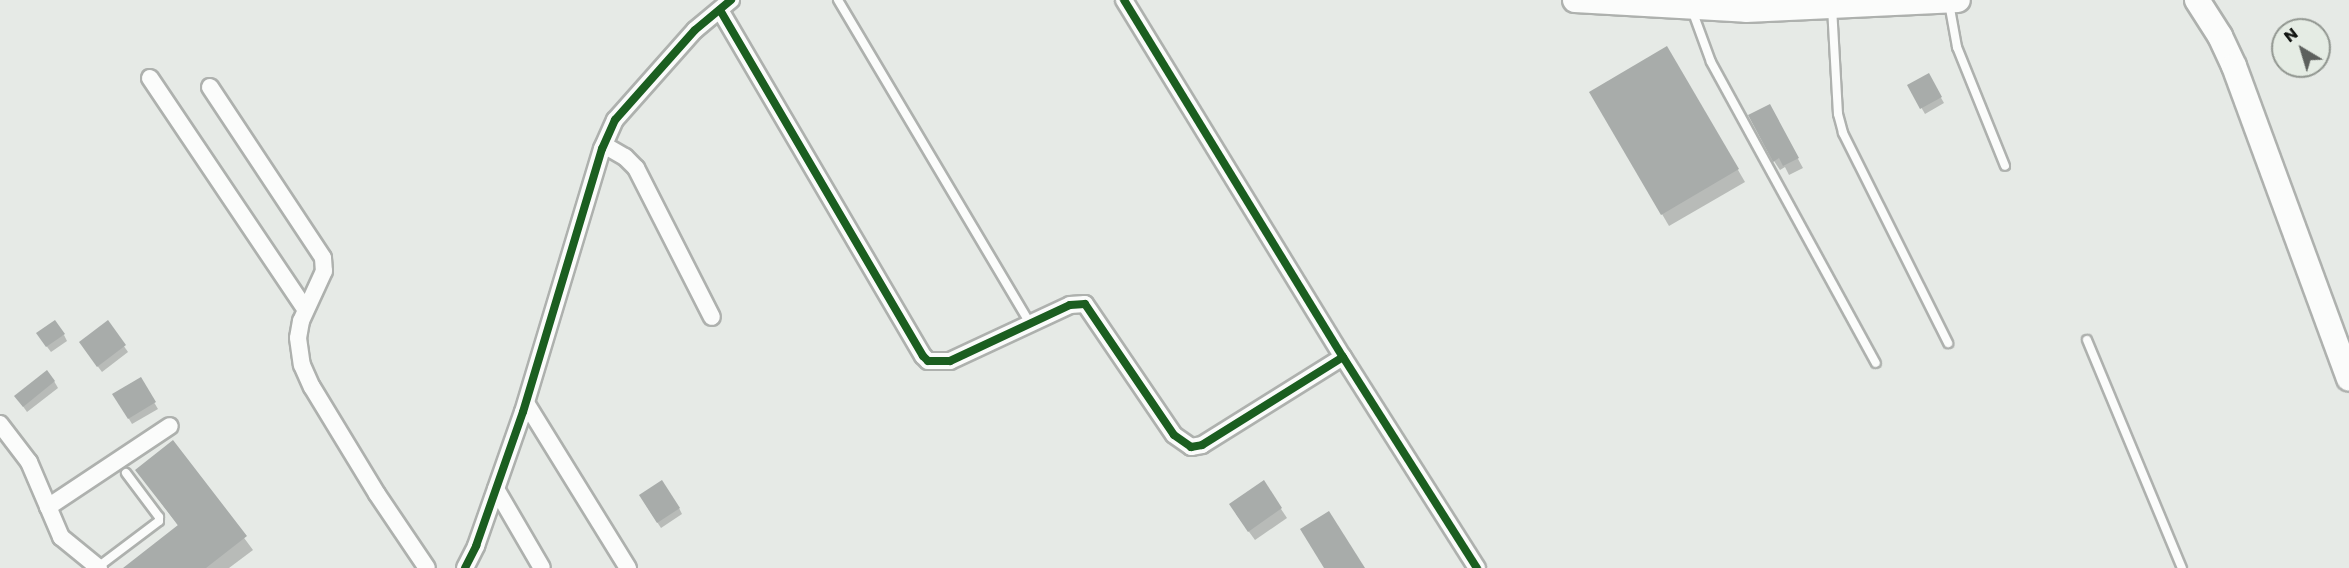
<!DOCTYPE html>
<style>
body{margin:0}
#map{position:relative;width:2349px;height:568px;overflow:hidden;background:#e6eae6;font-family:Poppins,sans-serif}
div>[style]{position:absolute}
.shadow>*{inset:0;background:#0003}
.building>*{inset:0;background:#a8acaa}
.roads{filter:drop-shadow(2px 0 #aeb1ae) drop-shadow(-2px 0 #aeb1ae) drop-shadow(0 2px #aeb1ae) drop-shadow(0 -2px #aeb1ae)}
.lane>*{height:8px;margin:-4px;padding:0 4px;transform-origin:4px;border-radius:4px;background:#fbfcfb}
.street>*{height:16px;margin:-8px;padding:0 8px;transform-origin:8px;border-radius:8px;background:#fbfcfb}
.secondary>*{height:24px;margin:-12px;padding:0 12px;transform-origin:12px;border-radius:12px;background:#fbfcfb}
.cycleway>*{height:8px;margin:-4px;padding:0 4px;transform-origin:4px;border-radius:4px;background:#1b5e20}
span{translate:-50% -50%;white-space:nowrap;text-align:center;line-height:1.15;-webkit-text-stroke:5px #e5ece4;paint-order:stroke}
.north{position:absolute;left:2271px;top:18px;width:60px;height:60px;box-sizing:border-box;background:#e5ece4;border:2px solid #919690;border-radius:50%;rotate:322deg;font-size:16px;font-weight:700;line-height:24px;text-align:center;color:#131613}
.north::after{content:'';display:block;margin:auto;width:21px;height:27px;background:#5d605d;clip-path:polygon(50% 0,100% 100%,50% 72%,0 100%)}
</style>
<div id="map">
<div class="shadow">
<div style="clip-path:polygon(1667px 48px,1745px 182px,1669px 226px,1591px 93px)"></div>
<div style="clip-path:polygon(1928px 75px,1944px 103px,1925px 114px,1909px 86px)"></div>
<div style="clip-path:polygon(1769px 106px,1803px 168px,1789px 175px,1785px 167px,1780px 170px,1774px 161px)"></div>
<div style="clip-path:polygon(107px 322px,128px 352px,102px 372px,84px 348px)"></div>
<div style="clip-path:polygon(64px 335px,67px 341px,51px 352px,42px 340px)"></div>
<div style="clip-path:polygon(140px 379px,158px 409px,132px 424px,115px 395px)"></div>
<div style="clip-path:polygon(54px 381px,58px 388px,27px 412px,20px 402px)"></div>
<div style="clip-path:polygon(173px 442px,253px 550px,229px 568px,135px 568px,179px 527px,137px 470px)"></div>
<div style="clip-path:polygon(1263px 482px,1287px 518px,1255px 540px,1236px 514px)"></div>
<div style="clip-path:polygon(644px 502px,679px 508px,682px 514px,661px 528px)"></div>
</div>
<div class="building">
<div style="clip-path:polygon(1667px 46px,1739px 169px,1661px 215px,1589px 92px)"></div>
<div style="clip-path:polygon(1929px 73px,1942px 97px,1920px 109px,1907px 85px)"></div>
<div style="clip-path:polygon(1770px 104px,1799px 158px,1783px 166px,1779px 158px,1773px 162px,1748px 115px)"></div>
<div style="clip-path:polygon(55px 320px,65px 334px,46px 347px,36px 333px)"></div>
<div style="clip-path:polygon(108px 320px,126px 345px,97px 367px,79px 342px)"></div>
<div style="clip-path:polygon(47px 370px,55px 381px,23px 407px,14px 396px)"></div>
<div style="clip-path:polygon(141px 377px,156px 402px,128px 419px,112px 394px)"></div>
<div style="clip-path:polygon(173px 440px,247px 536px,206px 568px,123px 568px,178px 525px,135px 470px)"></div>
<div style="clip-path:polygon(662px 480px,680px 508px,657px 523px,639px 495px)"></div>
<div style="clip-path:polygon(1264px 480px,1282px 508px,1248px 532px,1229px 504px)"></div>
<div style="clip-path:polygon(1329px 511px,1365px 568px,1324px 568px,1300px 529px)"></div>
</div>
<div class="roads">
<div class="lane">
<div style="left:838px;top:0;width:377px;rotate:59.3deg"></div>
<div style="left:1949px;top:3px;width:45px;rotate:79.7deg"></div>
<div style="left:1957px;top:47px;width:128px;rotate:68deg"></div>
<div style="left:1832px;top:7px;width:107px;rotate:86.8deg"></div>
<div style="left:1838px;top:114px;width:20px;rotate:75deg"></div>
<div style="left:1843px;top:133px;width:235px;rotate:63.4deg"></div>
<div style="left:1692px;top:10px;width:55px;rotate:69.9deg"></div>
<div style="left:1711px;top:62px;width:343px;rotate:61.3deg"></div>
<div style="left:2087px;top:340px;width:247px;rotate:67.4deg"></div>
<div style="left:98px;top:567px;width:76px;rotate:-37deg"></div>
<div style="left:159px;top:521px;width:4px;rotate:-90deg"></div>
<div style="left:159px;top:517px;width:55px;rotate:-126.9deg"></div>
</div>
<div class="street">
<div style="left:1124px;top:0;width:419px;rotate:58.5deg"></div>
<div style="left:1343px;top:357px;width:250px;rotate:57.6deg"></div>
<div style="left:720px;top:10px;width:401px;rotate:59.6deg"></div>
<div style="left:923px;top:356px;width:7px;rotate:45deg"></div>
<div style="left:928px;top:361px;width:22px"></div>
<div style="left:950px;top:361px;width:132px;rotate:-25deg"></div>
<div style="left:1070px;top:305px;width:15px;rotate:-4deg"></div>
<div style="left:1085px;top:304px;width:158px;rotate:55.8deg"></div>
<div style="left:1174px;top:435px;width:21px;rotate:35deg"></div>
<div style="left:1191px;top:447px;width:11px;rotate:-10deg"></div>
<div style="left:1202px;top:445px;width:166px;rotate:-32deg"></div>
<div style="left:150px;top:78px;width:278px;rotate:56.1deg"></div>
<div style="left:210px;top:87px;width:205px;rotate:56.5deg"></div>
<div style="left:323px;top:258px;width:13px;rotate:86deg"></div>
<div style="left:324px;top:271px;width:55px;rotate:114.7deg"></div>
<div style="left:301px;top:321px;width:17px;rotate:100deg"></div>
<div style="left:298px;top:338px;width:27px;rotate:82deg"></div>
<div style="left:302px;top:365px;width:24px;rotate:66deg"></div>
<div style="left:312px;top:387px;width:125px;rotate:58.7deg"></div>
<div style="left:377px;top:494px;width:89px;rotate:56deg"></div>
<div style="left:604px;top:145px;width:24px;rotate:30deg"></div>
<div style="left:625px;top:157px;width:16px;rotate:45deg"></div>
<div style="left:636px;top:168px;width:167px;rotate:63deg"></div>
<div style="left:526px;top:403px;width:194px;rotate:58.3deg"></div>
<div style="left:0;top:424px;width:48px;rotate:52.7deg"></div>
<div style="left:29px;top:462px;width:82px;rotate:66.9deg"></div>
<div style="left:61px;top:537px;width:49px;rotate:39.2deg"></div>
<div style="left:496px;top:489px;width:91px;rotate:59.8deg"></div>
<div style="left:48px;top:507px;width:146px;rotate:-33.6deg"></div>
<div style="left:465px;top:568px;width:25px;rotate:-63deg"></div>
<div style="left:476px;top:546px;width:142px;rotate:-70.7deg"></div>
<div style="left:523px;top:412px;width:275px;rotate:-73.3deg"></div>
<div style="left:602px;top:149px;width:32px;rotate:-66deg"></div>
<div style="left:615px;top:120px;width:120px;rotate:-48.4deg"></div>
<div style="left:695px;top:30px;width:47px;rotate:-39.8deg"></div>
</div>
<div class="secondary">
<div style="left:1575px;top:0;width:171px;rotate:3.3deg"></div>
<div style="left:1746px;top:10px;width:212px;rotate:-2.7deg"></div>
<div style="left:2197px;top:0;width:43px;rotate:57.4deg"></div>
<div style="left:2220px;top:36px;width:33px;rotate:65deg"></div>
<div style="left:2234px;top:66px;width:333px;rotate:69.8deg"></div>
</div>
</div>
<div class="cycleway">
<div style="left:1124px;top:0;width:419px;rotate:58.5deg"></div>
<div style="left:1343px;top:357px;width:250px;rotate:57.6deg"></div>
<div style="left:720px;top:10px;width:401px;rotate:59.6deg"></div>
<div style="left:923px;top:356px;width:7px;rotate:45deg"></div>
<div style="left:928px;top:361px;width:22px"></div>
<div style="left:950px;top:361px;width:132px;rotate:-25deg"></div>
<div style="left:1070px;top:305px;width:15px;rotate:-4deg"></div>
<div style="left:1085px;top:304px;width:158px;rotate:55.8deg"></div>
<div style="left:1174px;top:435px;width:21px;rotate:35deg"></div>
<div style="left:1191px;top:447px;width:11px;rotate:-10deg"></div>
<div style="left:1202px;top:445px;width:166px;rotate:-32deg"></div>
<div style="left:465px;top:568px;width:25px;rotate:-63deg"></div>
<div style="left:476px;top:546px;width:142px;rotate:-70.7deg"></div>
<div style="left:523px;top:412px;width:275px;rotate:-73.3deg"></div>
<div style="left:602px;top:149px;width:32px;rotate:-66deg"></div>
<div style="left:615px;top:120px;width:120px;rotate:-48.4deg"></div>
<div style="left:695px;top:30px;width:47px;rotate:-39.8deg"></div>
</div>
<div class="north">N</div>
</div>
